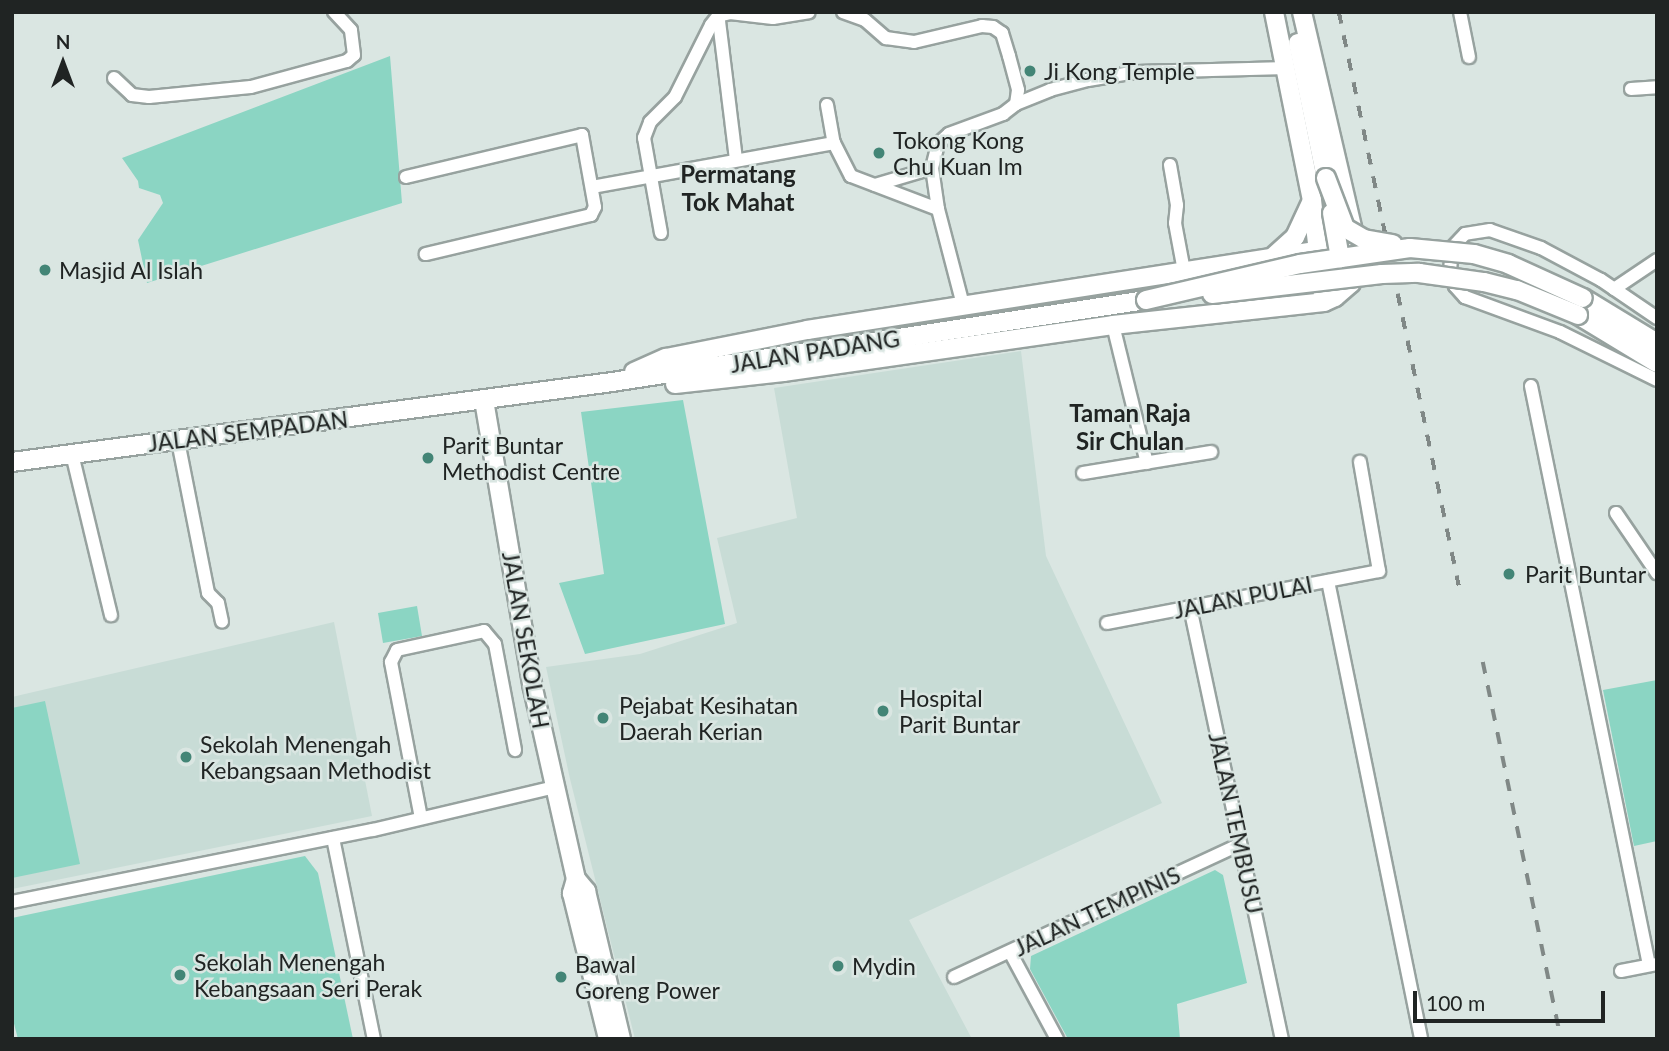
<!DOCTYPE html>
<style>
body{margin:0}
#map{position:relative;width:1669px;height:1051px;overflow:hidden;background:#dae6e2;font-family:Lato,sans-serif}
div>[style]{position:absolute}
.built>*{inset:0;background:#c8dcd6}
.green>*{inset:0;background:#8bd5c3}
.roads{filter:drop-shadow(2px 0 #97a29f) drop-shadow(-2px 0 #97a29f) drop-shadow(0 2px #97a29f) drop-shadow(0 -2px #97a29f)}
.street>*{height:12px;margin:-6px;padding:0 6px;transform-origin:6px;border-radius:6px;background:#fff}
.secondary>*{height:18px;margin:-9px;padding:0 9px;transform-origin:9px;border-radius:9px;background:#fff}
.rail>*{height:3.5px;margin-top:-1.75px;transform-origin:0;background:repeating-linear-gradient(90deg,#808886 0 12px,transparent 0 24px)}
.bridges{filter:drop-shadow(2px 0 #97a29f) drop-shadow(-2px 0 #97a29f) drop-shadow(0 2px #97a29f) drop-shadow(0 -2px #97a29f)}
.secondary-bridge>*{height:18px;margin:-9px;padding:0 9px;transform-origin:9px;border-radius:9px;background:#fff}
.dots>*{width:19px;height:19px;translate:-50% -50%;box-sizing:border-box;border:4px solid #dae6e2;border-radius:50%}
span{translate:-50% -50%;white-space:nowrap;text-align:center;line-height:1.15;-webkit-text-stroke:5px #dae6e2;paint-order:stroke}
.poi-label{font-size:23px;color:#202423}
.left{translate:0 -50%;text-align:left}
.street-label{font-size:23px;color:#202423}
.neighbourhood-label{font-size:24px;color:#202423;font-weight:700}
.frame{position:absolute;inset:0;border:14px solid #202423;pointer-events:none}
.north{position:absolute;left:28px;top:28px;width:70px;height:70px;-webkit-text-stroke:5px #dae6e2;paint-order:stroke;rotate:0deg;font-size:19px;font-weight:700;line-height:28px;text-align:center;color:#202423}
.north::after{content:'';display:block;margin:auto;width:24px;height:32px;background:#202423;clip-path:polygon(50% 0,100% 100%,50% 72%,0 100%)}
.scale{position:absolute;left:1413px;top:991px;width:192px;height:32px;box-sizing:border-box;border:4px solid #202423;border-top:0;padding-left:9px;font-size:21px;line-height:24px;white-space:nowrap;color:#202423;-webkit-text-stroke:5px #dae6e2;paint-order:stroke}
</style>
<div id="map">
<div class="built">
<div style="clip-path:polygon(1021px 351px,1046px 556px,1162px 803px,909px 920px,972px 1039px,635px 1039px,570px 779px,546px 667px,640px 654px,737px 623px,717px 538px,797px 518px,774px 388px)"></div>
<div style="clip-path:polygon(334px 622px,372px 816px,12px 889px,12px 697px)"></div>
</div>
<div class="green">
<div style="clip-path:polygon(390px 56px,402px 203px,147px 283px,138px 240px,163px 203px,160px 195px,139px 188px,138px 181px,122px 158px)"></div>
<div style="clip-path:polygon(683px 400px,725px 624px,585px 654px,559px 583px,604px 574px,581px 412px)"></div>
<div style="clip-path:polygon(417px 606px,422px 636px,383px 643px,378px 613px)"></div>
<div style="clip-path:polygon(1657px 680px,1657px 841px,1634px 846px,1603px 690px)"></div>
<div style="clip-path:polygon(45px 701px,80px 864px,12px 878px,12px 708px)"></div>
<div style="clip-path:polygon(305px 856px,318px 873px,353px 1039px,18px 1039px,12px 1016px,12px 918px)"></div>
<div style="clip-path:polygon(1215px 870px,1223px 875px,1247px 983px,1177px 1004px,1180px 1039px,1068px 1039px,1030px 969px,1031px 956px)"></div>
</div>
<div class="roads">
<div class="street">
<div style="left:843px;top:12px;width:23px;rotate:20deg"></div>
<div style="left:865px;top:20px;width:28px;rotate:41deg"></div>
<div style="left:886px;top:38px;width:28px;rotate:8deg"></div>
<div style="left:914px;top:42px;width:70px;rotate:-13.2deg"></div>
<div style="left:982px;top:26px;width:11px;rotate:5deg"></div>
<div style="left:993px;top:27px;width:11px;rotate:34deg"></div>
<div style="left:1002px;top:33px;width:24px;rotate:73deg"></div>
<div style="left:1009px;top:56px;width:35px;rotate:75deg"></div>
<div style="left:1018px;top:90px;width:14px;rotate:98deg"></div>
<div style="left:1460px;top:12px;width:46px;rotate:78.7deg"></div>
<div style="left:718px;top:13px;width:148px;rotate:83deg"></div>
<div style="left:114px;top:78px;width:25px;rotate:43deg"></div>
<div style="left:132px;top:95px;width:17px;rotate:7deg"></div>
<div style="left:149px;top:97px;width:102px;rotate:-5.6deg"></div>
<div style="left:251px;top:87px;width:99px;rotate:-15.2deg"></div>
<div style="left:347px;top:61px;width:9px;rotate:-41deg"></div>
<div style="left:354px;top:55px;width:25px;rotate:-97deg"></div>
<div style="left:351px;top:30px;width:25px;rotate:-133deg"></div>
<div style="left:1631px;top:89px;width:26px;rotate:-4deg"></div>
<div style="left:827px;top:105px;width:39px;rotate:80deg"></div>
<div style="left:834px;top:143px;width:37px;rotate:63deg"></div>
<div style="left:851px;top:176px;width:93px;rotate:20.8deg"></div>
<div style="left:1170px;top:165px;width:41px;rotate:80.1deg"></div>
<div style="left:1177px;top:205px;width:18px;rotate:96deg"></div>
<div style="left:1175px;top:223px;width:49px;rotate:79.4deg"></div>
<div style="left:406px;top:177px;width:181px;rotate:-13.4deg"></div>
<div style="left:582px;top:135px;width:73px;rotate:79.8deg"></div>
<div style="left:595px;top:207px;width:9px;rotate:117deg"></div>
<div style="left:591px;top:215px;width:170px;rotate:166.7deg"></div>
<div style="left:875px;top:185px;width:59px;rotate:-16.6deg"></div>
<div style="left:592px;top:187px;width:246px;rotate:-10.3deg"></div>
<div style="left:661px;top:233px;width:97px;rotate:-100.1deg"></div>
<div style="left:644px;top:138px;width:17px;rotate:-69deg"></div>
<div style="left:650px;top:122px;width:35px;rotate:-45deg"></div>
<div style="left:675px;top:97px;width:80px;rotate:-63.4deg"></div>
<div style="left:711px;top:25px;width:11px;rotate:-52deg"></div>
<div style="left:718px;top:16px;width:12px;rotate:-14deg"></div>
<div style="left:730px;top:13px;width:43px;rotate:6.6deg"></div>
<div style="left:773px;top:18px;width:36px;rotate:-9deg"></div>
<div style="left:1614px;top:289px;width:52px;rotate:-34deg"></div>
<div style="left:963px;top:305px;width:99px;rotate:-104.6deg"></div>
<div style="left:938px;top:209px;width:41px;rotate:-98.3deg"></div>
<div style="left:932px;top:168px;width:25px;rotate:-76deg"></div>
<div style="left:938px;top:144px;width:15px;rotate:-42deg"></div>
<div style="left:949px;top:134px;width:58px;rotate:-20.3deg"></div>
<div style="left:1003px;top:114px;width:16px;rotate:-38deg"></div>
<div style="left:1016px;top:104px;width:37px;rotate:-22deg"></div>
<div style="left:1050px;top:90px;width:39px;rotate:-15deg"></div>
<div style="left:1088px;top:80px;width:50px;rotate:-9.3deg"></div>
<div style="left:1137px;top:72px;width:150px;rotate:-1.5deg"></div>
<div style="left:1657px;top:318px;width:68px;rotate:-145.8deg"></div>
<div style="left:1601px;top:280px;width:68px;rotate:-151.9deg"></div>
<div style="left:1541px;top:248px;width:54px;rotate:-160.6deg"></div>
<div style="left:1490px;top:230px;width:25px;rotate:171deg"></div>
<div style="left:1465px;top:234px;width:19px;rotate:133deg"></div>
<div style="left:1452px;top:248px;width:24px;rotate:95deg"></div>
<div style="left:1450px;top:272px;width:15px;rotate:70deg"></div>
<div style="left:1455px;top:286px;width:15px;rotate:48deg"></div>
<div style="left:1465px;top:297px;width:101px;rotate:20.2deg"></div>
<div style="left:1560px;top:332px;width:108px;rotate:26.3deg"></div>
<div style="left:1113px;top:325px;width:142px;rotate:76.2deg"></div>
<div style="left:1531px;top:386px;width:591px;rotate:78.48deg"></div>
<div style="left:178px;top:441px;width:155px;rotate:78.8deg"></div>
<div style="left:208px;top:593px;width:14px;rotate:45deg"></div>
<div style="left:218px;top:603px;width:19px;rotate:78deg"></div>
<div style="left:72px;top:454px;width:166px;rotate:76.4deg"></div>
<div style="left:1083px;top:473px;width:130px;rotate:-9.3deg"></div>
<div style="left:1616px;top:513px;width:73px;rotate:55.7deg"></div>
<div style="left:1328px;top:581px;width:467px;rotate:78.5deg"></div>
<div style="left:1190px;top:607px;width:442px;rotate:78deg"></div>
<div style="left:1107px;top:623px;width:277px;rotate:-10.8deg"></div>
<div style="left:1379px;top:571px;width:111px;rotate:-99.9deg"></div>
<div style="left:421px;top:818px;width:159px;rotate:-100.9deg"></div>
<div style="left:391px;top:662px;width:13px;rotate:-63deg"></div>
<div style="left:397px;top:650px;width:89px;rotate:-12.3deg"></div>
<div style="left:484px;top:631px;width:17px;rotate:50deg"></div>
<div style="left:495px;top:644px;width:108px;rotate:79.3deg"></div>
<div style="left:333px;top:838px;width:205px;rotate:78.5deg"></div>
<div style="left:12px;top:902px;width:368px;rotate:-11.3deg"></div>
<div style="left:373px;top:830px;width:187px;rotate:-13.3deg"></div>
<div style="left:1010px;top:952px;width:99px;rotate:61.6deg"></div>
<div style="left:1621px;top:971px;width:36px;rotate:-11deg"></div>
<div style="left:954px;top:977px;width:315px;rotate:-24.9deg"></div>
</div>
<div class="secondary">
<div style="left:1274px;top:12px;width:192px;rotate:78.6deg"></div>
<div style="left:1312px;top:200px;width:96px;rotate:83.4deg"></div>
<div style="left:1298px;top:43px;width:138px;rotate:78.3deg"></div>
<div style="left:1274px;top:256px;width:28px;rotate:-42deg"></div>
<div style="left:1295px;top:237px;width:38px;rotate:-65deg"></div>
<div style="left:1583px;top:298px;width:87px;rotate:31.3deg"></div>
<div style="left:1578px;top:315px;width:92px;rotate:31.3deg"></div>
<div style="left:634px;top:372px;width:35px;rotate:-24deg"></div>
<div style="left:666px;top:358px;width:144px;rotate:-11.2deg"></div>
<div style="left:807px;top:330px;width:554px;rotate:-8.83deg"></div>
<div style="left:675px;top:384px;width:109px;rotate:-6.3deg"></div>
<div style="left:783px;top:372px;width:333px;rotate:-8.1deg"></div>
<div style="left:1113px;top:325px;width:212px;rotate:-6.2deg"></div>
<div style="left:1324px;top:302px;width:12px;rotate:-24deg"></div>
<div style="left:1335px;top:297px;width:21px;rotate:-41deg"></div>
<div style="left:1351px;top:283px;width:24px;rotate:-73deg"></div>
<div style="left:1358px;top:260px;width:16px;rotate:-97deg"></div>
<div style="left:1356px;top:244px;width:238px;rotate:-103.1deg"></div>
<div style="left:484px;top:400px;width:288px;rotate:80.4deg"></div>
<div style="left:532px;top:684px;width:200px;rotate:77.3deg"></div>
<div style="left:576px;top:879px;width:15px;rotate:106deg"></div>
<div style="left:572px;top:893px;width:150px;rotate:76.1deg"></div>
<div style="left:12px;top:462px;width:605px;rotate:-7.59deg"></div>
<div style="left:612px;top:382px;width:540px;rotate:-8.73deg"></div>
<div style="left:576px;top:879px;width:16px;rotate:50deg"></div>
<div style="left:586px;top:891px;width:152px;rotate:76.7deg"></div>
</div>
</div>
<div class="rail">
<div style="left:1339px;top:12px;width:586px;rotate:78.19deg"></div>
<div style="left:1483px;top:662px;width:385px;rotate:78.3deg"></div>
</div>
<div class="bridges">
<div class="secondary-bridge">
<div style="left:1326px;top:178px;width:53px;rotate:69.2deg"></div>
<div style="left:1345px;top:228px;width:22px;rotate:30deg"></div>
<div style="left:1364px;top:239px;width:29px;rotate:10deg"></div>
<div style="left:1332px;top:213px;width:46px;rotate:79.9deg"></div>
<div style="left:1212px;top:294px;width:171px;rotate:-6.7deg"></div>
<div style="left:1382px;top:274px;width:37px;rotate:-2deg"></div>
<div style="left:1419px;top:273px;width:66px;rotate:7.9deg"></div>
<div style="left:1484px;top:282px;width:34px;rotate:14deg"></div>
<div style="left:1517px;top:290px;width:66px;rotate:22.3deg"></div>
<div style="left:1146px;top:300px;width:158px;rotate:-13.2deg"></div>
<div style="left:1300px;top:264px;width:111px;rotate:-8.3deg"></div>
<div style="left:1410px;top:248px;width:64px;rotate:5.4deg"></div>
<div style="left:1474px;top:254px;width:35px;rotate:16deg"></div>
<div style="left:1508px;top:264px;width:82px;rotate:24.4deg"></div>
</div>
</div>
<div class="dots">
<div style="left:1030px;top:71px;background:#438576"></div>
<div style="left:879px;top:153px;background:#438576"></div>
<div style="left:45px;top:270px;background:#438576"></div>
<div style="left:428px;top:458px;background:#438576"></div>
<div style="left:1509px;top:574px;background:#438576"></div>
<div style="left:883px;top:711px;background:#438576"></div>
<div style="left:603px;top:718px;background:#438576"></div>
<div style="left:186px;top:757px;background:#438576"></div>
<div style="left:838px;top:966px;background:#438576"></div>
<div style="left:180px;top:975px;background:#438576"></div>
<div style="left:561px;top:977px;background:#438576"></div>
</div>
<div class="poi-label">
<span class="left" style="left:1044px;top:71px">Ji Kong Temple</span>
<span class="left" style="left:893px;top:153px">Tokong Kong<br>Chu Kuan Im</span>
<span class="left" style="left:59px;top:270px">Masjid Al Islah</span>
<span class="left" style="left:442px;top:458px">Parit Buntar<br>Methodist Centre</span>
<span class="left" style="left:1525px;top:574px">Parit Buntar</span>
<span class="left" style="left:899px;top:711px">Hospital<br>Parit Buntar</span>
<span class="left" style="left:619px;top:718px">Pejabat Kesihatan<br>Daerah Kerian</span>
<span class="left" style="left:200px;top:757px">Sekolah Menengah<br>Kebangsaan Methodist</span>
<span class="left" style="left:194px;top:975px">Sekolah Menengah<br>Kebangsaan Seri Perak</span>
<span class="left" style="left:575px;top:977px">Bawal<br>Goreng Power</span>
<span class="left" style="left:852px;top:966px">Mydin</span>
</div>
<div class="street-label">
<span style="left:815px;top:351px;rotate:-9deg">JALAN PADANG</span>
<span style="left:248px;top:431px;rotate:-7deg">JALAN SEMPADAN</span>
<span style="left:1243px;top:597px;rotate:-11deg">JALAN PULAI</span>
<span style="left:526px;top:640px;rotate:80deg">JALAN SEKOLAH</span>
<span style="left:1236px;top:823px;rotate:78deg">JALAN TEMBUSU</span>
<span style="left:1097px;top:911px;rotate:-25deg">JALAN TEMPINIS</span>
</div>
<div class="neighbourhood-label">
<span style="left:738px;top:188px">Permatang<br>Tok Mahat</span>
<span style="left:1130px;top:427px">Taman Raja<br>Sir Chulan</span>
</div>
<div class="frame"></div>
<div class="north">N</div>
<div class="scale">100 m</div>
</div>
